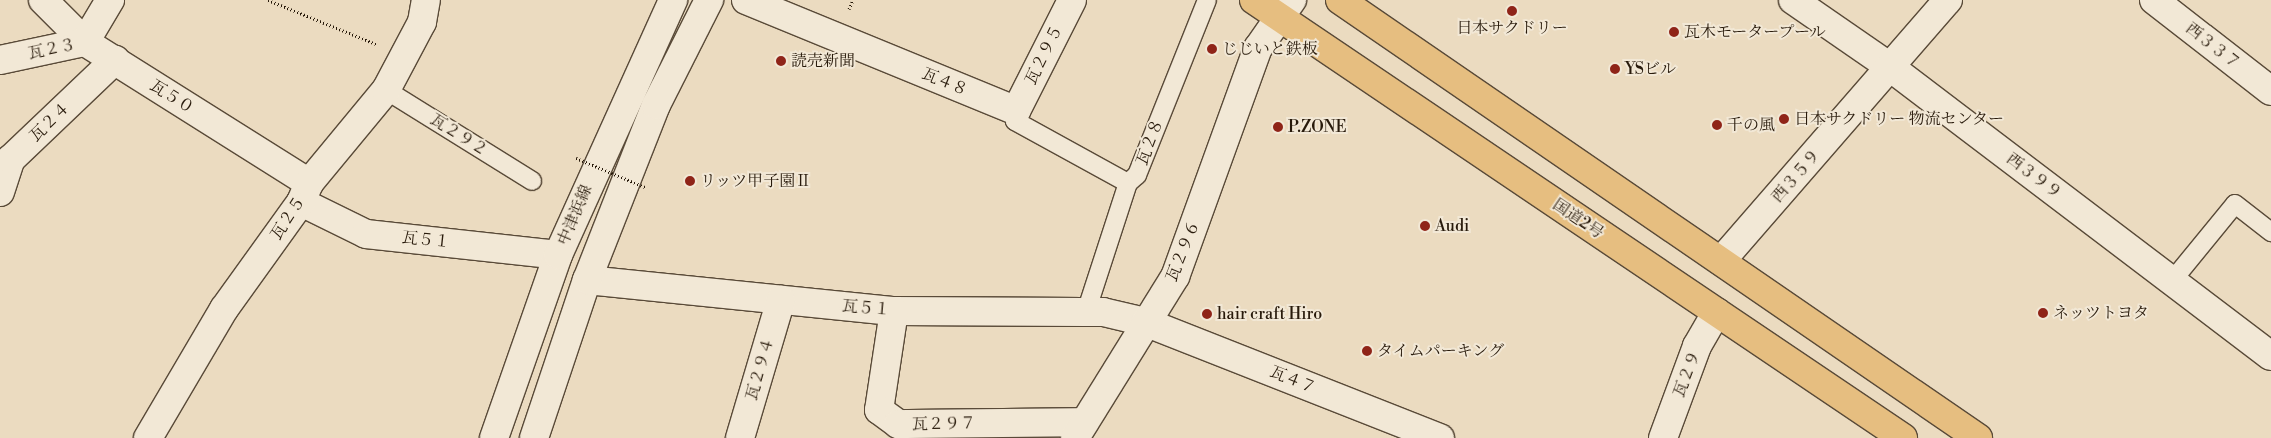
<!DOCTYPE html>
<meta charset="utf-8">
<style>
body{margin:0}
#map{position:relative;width:2271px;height:438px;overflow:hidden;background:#ebdbc0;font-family:"Libre Bodoni","Noto Serif JP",serif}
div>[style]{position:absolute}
.path>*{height:3px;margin-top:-1.5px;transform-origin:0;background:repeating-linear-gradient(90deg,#281a0b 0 1px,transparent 0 3.5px)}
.roads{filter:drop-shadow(1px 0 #594a38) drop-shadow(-1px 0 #594a38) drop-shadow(0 1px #594a38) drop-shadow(0 -1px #594a38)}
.service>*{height:18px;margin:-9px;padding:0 9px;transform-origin:9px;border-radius:9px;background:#f2e8d6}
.minor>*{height:28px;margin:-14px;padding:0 14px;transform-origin:14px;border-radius:14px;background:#f2e8d6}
.tertiary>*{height:28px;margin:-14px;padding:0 14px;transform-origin:14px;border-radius:14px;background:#f2e8d6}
.trunk>*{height:28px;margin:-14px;padding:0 14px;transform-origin:14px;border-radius:14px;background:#e6be80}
.path-bridge>*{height:3px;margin-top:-1.5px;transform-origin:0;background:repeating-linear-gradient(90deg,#281a0b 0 1px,transparent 0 3.5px)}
.dots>*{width:14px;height:14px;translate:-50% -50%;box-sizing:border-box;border:2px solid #f2e8d6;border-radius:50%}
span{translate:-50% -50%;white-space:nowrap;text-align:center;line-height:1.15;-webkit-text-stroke:4px #f2e8d6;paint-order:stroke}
.poi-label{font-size:16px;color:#281a0b}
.left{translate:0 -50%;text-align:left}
.street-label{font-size:16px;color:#281a0b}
</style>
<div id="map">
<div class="path">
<div style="left:268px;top:0;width:117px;rotate:22.2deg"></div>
<div style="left:849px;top:9px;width:10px;rotate:-66deg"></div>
</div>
<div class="roads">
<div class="service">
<div style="left:386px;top:90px;width:172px;rotate:31.9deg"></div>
<div style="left:1016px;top:111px;width:10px;rotate:96deg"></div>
<div style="left:1015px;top:121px;width:129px;rotate:28.8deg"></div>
<div style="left:2172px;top:281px;width:99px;rotate:-50.7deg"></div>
<div style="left:2235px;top:204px;width:46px;rotate:37.9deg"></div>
<div style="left:1086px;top:312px;width:136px;rotate:-72deg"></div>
<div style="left:1128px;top:183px;width:12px;rotate:-42deg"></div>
<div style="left:1137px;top:175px;width:188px;rotate:-68.2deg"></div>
</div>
<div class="minor">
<div style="left:43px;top:0;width:59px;rotate:45deg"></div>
<div style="left:85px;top:42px;width:265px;rotate:32.2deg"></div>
<div style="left:746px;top:0;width:292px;rotate:22.3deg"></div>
<div style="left:1016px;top:111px;width:124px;rotate:-63.2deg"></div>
<div style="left:1793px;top:0;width:118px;rotate:34.6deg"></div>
<div style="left:1890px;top:67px;width:478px;rotate:37.2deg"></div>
<div style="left:2154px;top:0;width:148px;rotate:37.9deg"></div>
<div style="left:1280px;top:17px;width:21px;rotate:-55deg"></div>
<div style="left:0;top:60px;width:87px;rotate:-12deg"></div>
<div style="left:85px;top:42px;width:49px;rotate:-59.2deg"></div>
<div style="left:0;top:192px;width:35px;rotate:-72deg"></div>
<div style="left:11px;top:159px;width:144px;rotate:-43.6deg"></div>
<div style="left:301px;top:202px;width:72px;rotate:26.2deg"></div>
<div style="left:366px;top:234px;width:193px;rotate:6.2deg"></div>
<div style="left:1721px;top:261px;width:346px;rotate:-49deg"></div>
<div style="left:587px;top:280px;width:309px;rotate:5.8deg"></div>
<div style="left:894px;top:311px;width:209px;rotate:0.3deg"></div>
<div style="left:1103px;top:312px;width:43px;rotate:13.4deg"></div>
<div style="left:1145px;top:322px;width:317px;rotate:21.5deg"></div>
<div style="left:894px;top:311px;width:100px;rotate:98.6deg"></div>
<div style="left:879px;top:410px;width:24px;rotate:36deg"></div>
<div style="left:898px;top:424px;width:186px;rotate:-0.6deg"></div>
<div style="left:148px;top:438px;width:150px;rotate:-59.5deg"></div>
<div style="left:224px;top:309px;width:132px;rotate:-54.3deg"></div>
<div style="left:301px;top:202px;width:21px;rotate:-67deg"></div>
<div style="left:309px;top:183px;width:121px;rotate:-50.4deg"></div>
<div style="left:386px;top:90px;width:77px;rotate:-62.1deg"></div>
<div style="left:422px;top:22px;width:22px;rotate:-80deg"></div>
<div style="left:740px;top:438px;width:144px;rotate:-73.5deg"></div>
<div style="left:1663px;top:438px;width:98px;rotate:-69.7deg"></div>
<div style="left:1697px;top:346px;width:39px;rotate:-60deg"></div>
</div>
<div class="tertiary">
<div style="left:494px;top:438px;width:194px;rotate:-70.7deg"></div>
<div style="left:558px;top:255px;width:280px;rotate:-65.7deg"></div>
<div style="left:534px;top:438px;width:167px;rotate:-71.5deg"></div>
<div style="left:587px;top:280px;width:188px;rotate:-68.5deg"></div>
<div style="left:656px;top:105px;width:118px;rotate:-63.2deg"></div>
<div style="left:1075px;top:438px;width:190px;rotate:-58.2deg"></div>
<div style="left:1175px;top:277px;width:244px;rotate:-70.1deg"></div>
<div style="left:1258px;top:48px;width:38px;rotate:-55deg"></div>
</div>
<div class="trunk">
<div style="left:1254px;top:0;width:783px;rotate:34.01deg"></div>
<div style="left:1340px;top:0;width:774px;rotate:34.47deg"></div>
</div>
</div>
<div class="path-bridge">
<div style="left:576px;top:158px;width:75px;rotate:22.8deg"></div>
</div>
<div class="dots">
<div style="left:1512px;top:11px;background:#8f2418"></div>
<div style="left:1674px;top:32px;background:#8f2418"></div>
<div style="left:1212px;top:49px;background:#8f2418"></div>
<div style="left:781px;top:61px;background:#8f2418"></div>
<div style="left:1615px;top:69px;background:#8f2418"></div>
<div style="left:1784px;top:119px;background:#8f2418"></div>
<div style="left:1717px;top:125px;background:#8f2418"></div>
<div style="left:1278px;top:127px;background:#8f2418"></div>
<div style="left:690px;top:181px;background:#8f2418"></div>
<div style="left:1425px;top:226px;background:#8f2418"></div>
<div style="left:2043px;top:313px;background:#8f2418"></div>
<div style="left:1207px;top:314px;background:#8f2418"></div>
<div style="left:1367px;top:351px;background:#8f2418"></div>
</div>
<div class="poi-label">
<span style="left:1512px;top:28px">日本サクドリー</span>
<span class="left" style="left:1684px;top:32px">瓦木モータープール</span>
<span class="left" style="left:1222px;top:49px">じじいと鉄板</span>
<span class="left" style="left:791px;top:61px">読売新聞</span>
<span class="left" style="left:1625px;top:69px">YSビル</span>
<span class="left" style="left:1794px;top:119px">日本サクドリー 物流センター</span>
<span class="left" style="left:1727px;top:125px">千の風</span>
<span class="left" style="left:1288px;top:127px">P.ZONE</span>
<span class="left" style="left:700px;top:181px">リッツ甲子園Ⅱ</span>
<span class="left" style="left:1435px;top:226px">Audi</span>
<span class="left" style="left:2053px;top:313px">ネッツトヨタ</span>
<span class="left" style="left:1217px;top:314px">hair craft Hiro</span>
<span class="left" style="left:1377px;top:351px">タイムパーキング</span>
</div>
<div class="street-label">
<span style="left:2213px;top:46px;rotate:38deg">西３３７</span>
<span style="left:52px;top:49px;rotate:-12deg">瓦２３</span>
<span style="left:1044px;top:55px;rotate:-64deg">瓦２９５</span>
<span style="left:945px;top:82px;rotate:22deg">瓦４８</span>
<span style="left:172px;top:97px;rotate:32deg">瓦５０</span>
<span style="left:50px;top:122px;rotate:-44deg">瓦２４</span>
<span style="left:459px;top:135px;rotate:32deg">瓦２９２</span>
<span style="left:1150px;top:142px;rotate:-69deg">瓦２８</span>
<span style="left:1796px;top:176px;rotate:-49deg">西３５９</span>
<span style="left:2034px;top:176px;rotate:37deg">西３９９</span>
<span style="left:575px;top:215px;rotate:-67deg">中津浜線</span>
<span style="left:288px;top:218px;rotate:-57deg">瓦２５</span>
<span style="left:1578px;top:219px;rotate:34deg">国道2号</span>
<span style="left:426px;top:240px;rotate:6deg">瓦５１</span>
<span style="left:1183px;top:251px;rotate:-68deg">瓦２９６</span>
<span style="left:866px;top:308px;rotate:5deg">瓦５１</span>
<span style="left:760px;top:369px;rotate:-74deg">瓦２９４</span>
<span style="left:1687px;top:374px;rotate:-69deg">瓦２９</span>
<span style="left:1293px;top:380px;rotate:22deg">瓦４７</span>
<span style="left:944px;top:424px;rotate:-1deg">瓦２９７</span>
</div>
</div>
